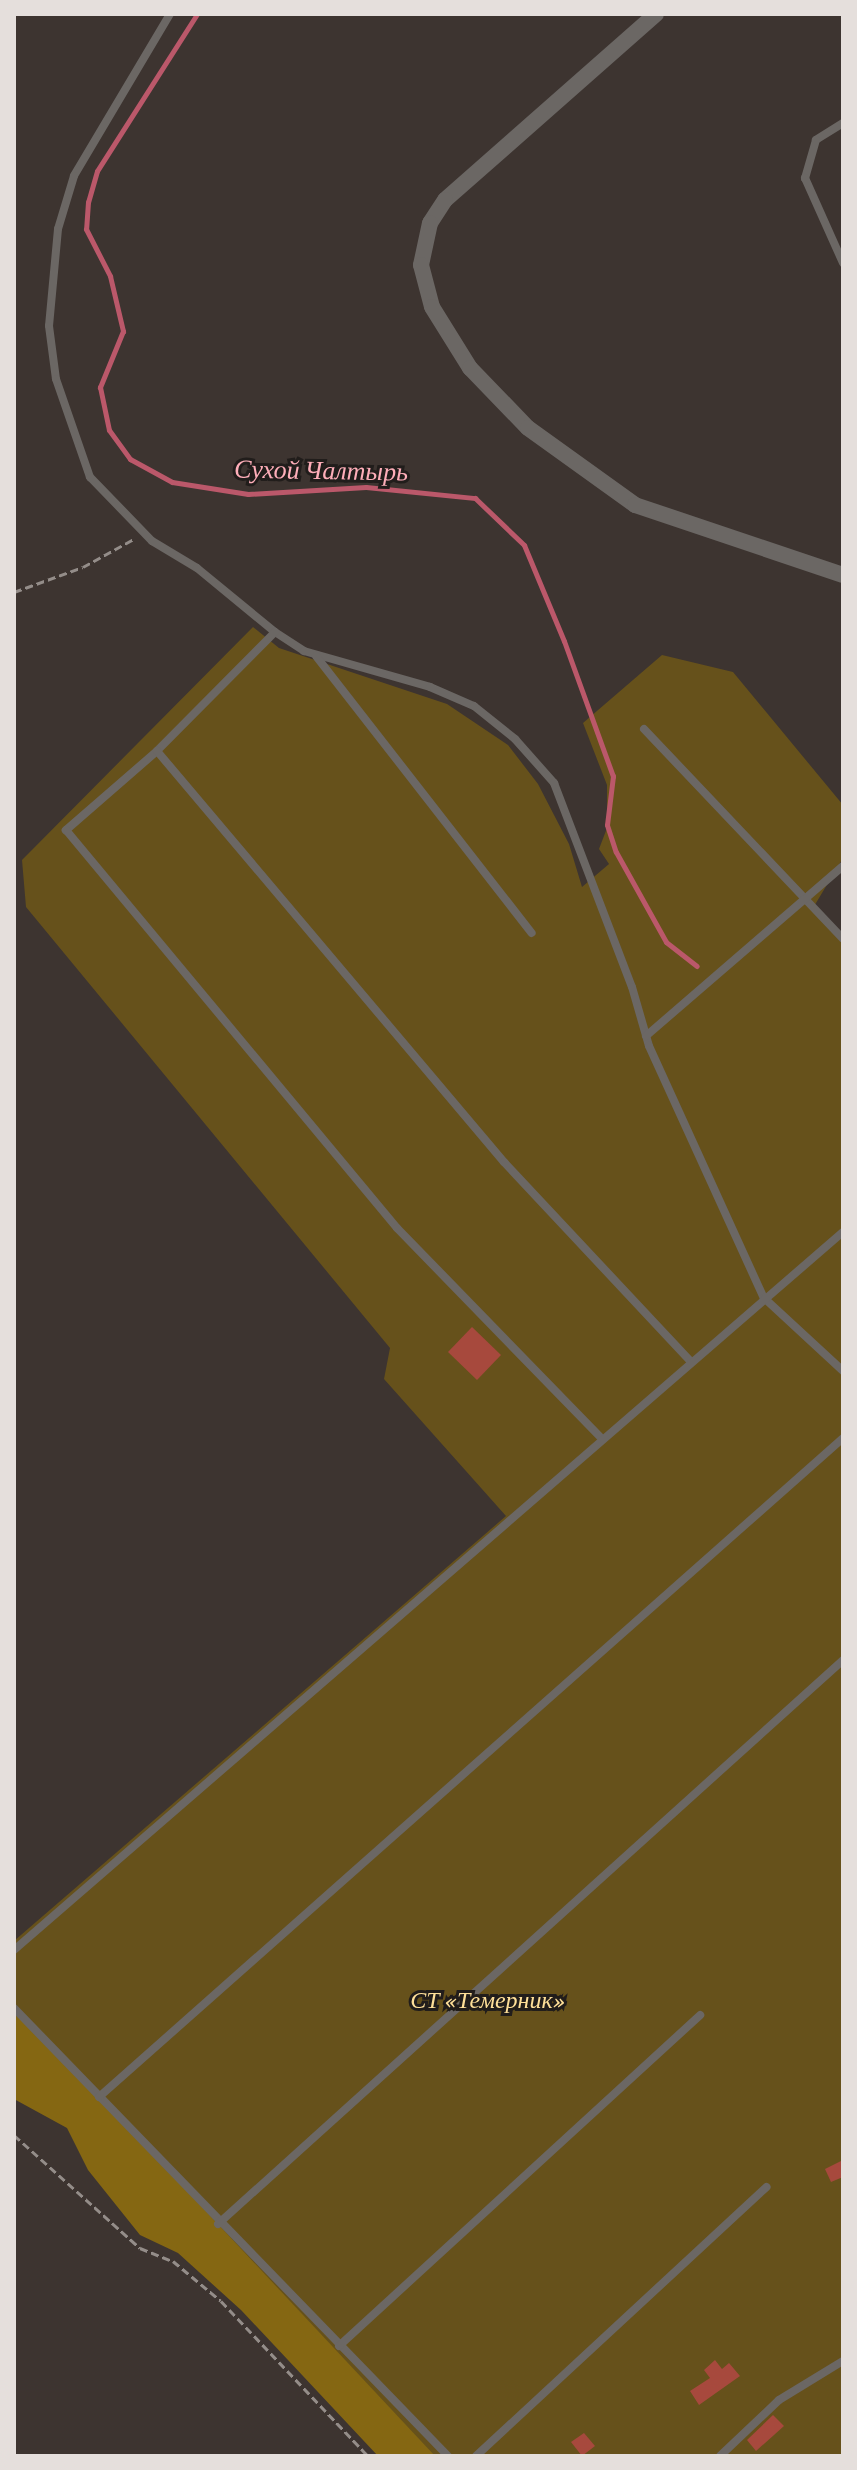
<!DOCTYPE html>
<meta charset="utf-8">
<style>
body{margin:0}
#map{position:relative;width:857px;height:2470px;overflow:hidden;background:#3d3430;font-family:"Crimson Pro",serif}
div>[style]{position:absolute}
.green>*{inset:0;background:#66511b}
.forest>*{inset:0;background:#856712}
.stream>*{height:5px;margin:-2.5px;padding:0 2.5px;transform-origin:2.5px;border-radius:2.5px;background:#bb586a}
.building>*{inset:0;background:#a7493d}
.path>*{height:3px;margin-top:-1.5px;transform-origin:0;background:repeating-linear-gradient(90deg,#948d89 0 8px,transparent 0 12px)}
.service>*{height:8px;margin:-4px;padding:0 4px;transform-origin:4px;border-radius:4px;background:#6b6764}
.minor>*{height:16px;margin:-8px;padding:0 8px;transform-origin:8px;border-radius:8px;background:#6b6764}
span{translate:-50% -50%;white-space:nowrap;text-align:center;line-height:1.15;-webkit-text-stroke:6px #211d1b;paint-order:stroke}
.park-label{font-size:24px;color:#fedf98;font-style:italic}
.water-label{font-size:26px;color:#feaeb9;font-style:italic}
.frame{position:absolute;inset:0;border:16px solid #e5dfdc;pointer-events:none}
</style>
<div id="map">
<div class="green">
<div style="clip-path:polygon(253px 627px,279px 648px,447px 704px,508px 745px,538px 784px,569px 844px,582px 887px,609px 864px,599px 849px,607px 828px,607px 785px,583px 723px,662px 655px,733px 672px,843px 805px,843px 858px,813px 908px,843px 939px,843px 2456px,431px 2456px,14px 2014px,14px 1941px,506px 1516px,384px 1379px,390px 1348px,26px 907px,22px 860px)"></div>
</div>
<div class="forest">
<div style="clip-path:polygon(14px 2008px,99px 2097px,435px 2456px,378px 2456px,241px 2310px,178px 2253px,140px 2235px,88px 2170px,67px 2128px,14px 2099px)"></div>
</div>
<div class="stream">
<div style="left:197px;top:14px;width:186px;rotate:122.5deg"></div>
<div style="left:97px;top:171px;width:32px;rotate:106deg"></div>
<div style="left:88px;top:202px;width:27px;rotate:94deg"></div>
<div style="left:86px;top:229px;width:53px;rotate:62.9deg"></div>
<div style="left:110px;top:276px;width:57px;rotate:76.7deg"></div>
<div style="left:123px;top:331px;width:61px;rotate:112.3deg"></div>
<div style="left:100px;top:387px;width:44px;rotate:78.2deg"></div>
<div style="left:109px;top:430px;width:36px;rotate:54deg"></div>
<div style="left:130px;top:459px;width:48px;rotate:28.7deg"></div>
<div style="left:172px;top:482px;width:77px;rotate:9deg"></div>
<div style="left:248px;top:494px;width:118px;rotate:-3.4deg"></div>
<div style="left:366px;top:487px;width:110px;rotate:5.8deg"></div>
<div style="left:475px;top:498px;width:68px;rotate:43.8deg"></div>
<div style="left:524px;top:545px;width:104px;rotate:67.4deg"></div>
<div style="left:564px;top:641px;width:144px;rotate:70.1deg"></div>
<div style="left:613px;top:776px;width:49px;rotate:97deg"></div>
<div style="left:607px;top:825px;width:28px;rotate:72deg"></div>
<div style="left:616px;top:852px;width:103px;rotate:60.9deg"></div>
<div style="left:666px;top:942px;width:39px;rotate:38deg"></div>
</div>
<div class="building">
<div style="clip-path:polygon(472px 1327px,501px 1355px,477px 1380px,448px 1352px)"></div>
<div style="clip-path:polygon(843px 2160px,843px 2177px,831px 2182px,825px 2169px)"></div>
<div style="clip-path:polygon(715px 2360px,722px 2369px,729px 2363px,740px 2376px,699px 2405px,690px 2391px,710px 2378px,704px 2370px)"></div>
<div style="clip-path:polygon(773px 2415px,784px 2426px,756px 2451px,747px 2440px)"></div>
<div style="clip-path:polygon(584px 2433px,595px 2446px,582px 2456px,571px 2442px)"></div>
</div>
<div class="path">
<div style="left:14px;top:592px;width:73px;rotate:-19.9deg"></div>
<div style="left:83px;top:567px;width:58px;rotate:-28.8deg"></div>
<div style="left:14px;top:2135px;width:169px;rotate:41.9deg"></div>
<div style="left:140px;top:2248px;width:35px;rotate:22deg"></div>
<div style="left:173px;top:2261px;width:62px;rotate:39.8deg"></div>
<div style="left:221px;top:2301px;width:214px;rotate:46.5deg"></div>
</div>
<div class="service">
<div style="left:170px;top:14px;width:188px;rotate:120.7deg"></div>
<div style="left:74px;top:176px;width:55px;rotate:106.8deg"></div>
<div style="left:58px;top:229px;width:97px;rotate:95.3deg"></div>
<div style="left:49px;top:326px;width:53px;rotate:82.5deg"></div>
<div style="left:56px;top:379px;width:104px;rotate:70.9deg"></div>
<div style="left:90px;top:477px;width:89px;rotate:45.9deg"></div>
<div style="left:152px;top:541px;width:52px;rotate:31deg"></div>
<div style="left:197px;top:568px;width:101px;rotate:39.4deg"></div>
<div style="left:275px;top:632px;width:35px;rotate:33deg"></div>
<div style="left:304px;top:651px;width:131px;rotate:15.9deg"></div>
<div style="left:430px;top:687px;width:48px;rotate:23.4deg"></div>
<div style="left:474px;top:706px;width:53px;rotate:38.8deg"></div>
<div style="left:515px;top:739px;width:59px;rotate:48.4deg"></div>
<div style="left:554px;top:783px;width:218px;rotate:69.1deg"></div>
<div style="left:632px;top:987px;width:61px;rotate:73.9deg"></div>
<div style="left:649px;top:1046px;width:277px;rotate:65.5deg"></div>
<div style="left:764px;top:1298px;width:108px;rotate:42.7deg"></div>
<div style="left:843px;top:123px;width:32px;rotate:148deg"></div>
<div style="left:816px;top:140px;width:40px;rotate:106deg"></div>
<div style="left:805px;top:178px;width:93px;rotate:65.9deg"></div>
<div style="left:275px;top:632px;width:168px;rotate:134.8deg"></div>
<div style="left:157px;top:751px;width:121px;rotate:139deg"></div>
<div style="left:66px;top:830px;width:518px;rotate:50.25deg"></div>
<div style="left:397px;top:1228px;width:294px;rotate:45.8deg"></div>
<div style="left:316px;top:656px;width:351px;rotate:52.1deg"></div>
<div style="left:644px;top:729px;width:289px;rotate:46.5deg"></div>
<div style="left:157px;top:751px;width:538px;rotate:49.83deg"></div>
<div style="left:504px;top:1162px;width:274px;rotate:46.9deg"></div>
<div style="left:646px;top:1036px;width:260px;rotate:-40.8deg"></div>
<div style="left:14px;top:1950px;width:1097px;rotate:-40.9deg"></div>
<div style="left:14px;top:2008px;width:624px;rotate:45.91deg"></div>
<div style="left:99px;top:2097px;width:994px;rotate:-41.53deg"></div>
<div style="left:218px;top:2224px;width:842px;rotate:-42.06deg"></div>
<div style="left:339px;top:2346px;width:490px;rotate:-42.5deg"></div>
<div style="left:476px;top:2456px;width:396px;rotate:-42.8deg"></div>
<div style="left:720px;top:2456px;width:81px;rotate:-43.5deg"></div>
<div style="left:779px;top:2400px;width:75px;rotate:-31.4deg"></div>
</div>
<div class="minor">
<div style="left:656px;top:14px;width:281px;rotate:138.6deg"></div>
<div style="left:445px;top:200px;width:27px;rotate:123deg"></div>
<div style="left:430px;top:223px;width:43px;rotate:102.1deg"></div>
<div style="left:421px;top:265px;width:43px;rotate:75.3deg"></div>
<div style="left:432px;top:307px;width:72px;rotate:58.1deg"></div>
<div style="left:470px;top:368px;width:83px;rotate:46deg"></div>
<div style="left:528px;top:428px;width:132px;rotate:35.7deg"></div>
<div style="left:635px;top:505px;width:219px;rotate:18.6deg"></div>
</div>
<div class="park-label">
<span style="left:488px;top:2000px">СТ «Темерник»</span>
</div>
<div class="water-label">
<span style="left:321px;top:471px;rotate:1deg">Сухой Чалтырь</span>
</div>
<div class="frame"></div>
</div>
